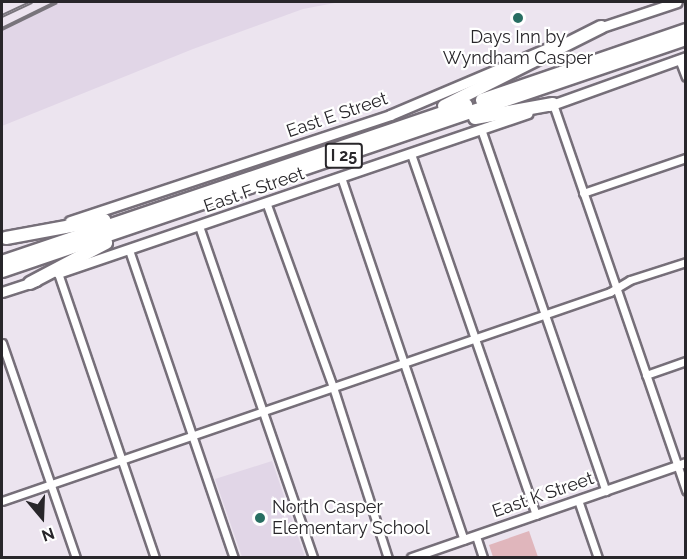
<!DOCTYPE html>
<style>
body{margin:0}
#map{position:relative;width:687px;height:559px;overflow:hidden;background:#ece4ef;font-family:Raleway,sans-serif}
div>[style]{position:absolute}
.built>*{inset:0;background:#e1d6e7}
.green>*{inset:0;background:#e0b6bc}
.roads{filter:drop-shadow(2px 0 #766f79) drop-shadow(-2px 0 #766f79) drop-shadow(0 2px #766f79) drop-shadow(0 -2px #766f79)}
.minor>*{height:7px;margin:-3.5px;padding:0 3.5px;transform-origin:3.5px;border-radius:3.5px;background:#fff}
.tertiary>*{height:8px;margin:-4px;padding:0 4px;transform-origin:4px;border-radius:4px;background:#fff}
.secondary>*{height:9px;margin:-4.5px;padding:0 4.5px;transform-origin:4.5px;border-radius:4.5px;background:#fff}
.motorway>*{height:12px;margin:-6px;padding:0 6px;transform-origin:6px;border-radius:6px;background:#fff}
.rail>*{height:4px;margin-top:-2px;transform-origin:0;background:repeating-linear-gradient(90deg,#fff 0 4.5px,#78747b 0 9px);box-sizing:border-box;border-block:2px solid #78747b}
.dots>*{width:16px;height:16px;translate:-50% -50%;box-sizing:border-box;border:3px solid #fff;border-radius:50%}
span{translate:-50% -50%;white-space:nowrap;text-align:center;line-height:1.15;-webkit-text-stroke:4.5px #fff;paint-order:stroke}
.shield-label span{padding:2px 4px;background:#fff;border:2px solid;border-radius:4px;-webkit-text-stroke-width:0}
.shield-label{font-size:16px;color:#28262a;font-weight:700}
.poi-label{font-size:18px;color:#28262a}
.left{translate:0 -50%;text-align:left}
.street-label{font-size:18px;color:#28262a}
.frame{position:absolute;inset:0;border:3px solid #28262a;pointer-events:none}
.north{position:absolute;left:12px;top:487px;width:60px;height:60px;-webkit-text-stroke:4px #fff;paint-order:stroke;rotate:161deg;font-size:16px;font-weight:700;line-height:24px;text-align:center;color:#28262a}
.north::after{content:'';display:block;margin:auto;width:21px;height:27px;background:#28262a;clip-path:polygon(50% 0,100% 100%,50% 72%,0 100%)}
</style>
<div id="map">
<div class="built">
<div style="clip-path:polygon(54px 2px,340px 2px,303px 9px,193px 49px,2px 126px,2px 27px)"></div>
<div style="clip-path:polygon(272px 461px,305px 557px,242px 557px,215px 479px)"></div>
</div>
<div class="green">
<div style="clip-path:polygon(529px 531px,538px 557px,493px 557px,489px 545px)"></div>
</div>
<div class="roads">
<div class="minor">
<div style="left:679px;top:59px;width:19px;rotate:69deg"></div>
<div style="left:553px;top:104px;width:409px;rotate:71deg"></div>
<div style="left:481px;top:129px;width:383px;rotate:71deg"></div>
<div style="left:411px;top:154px;width:382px;rotate:70.9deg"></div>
<div style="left:341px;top:177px;width:383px;rotate:71.3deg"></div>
<div style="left:583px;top:193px;width:109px;rotate:-18.8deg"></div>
<div style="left:266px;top:202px;width:197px;rotate:70.1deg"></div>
<div style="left:333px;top:387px;width:180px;rotate:72.2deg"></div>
<div style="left:199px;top:226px;width:351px;rotate:71deg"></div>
<div style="left:129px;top:250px;width:325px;rotate:71.2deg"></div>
<div style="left:58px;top:273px;width:301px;rotate:71.2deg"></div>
<div style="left:2px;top:343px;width:227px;rotate:71deg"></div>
<div style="left:646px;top:375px;width:42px;rotate:-19.3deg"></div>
<div style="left:578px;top:500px;width:61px;rotate:71deg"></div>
<div style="left:2px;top:501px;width:643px;rotate:-18.97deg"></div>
<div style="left:610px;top:292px;width:23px;rotate:-31deg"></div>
<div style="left:630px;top:280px;width:59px;rotate:-17.8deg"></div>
<div style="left:476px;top:536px;width:23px;rotate:72deg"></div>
</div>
<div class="tertiary">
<div style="left:412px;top:558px;width:290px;rotate:-19.1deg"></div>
</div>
<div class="secondary">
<div style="left:596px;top:29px;width:85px;rotate:-18.4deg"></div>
<div style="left:549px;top:106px;width:145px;rotate:-19.7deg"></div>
<div style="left:70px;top:221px;width:337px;rotate:-18.3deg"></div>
<div style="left:390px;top:115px;width:189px;rotate:-23deg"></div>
<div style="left:58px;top:273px;width:496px;rotate:-18.8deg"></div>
<div style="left:2px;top:292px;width:36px;rotate:-18deg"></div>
</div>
<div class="motorway">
<div style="left:482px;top:100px;width:216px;rotate:-18.9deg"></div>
<div style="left:444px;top:106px;width:176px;rotate:-26.7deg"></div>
<div style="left:475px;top:118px;width:79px;rotate:-10.2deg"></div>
<div style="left:6px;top:238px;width:100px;rotate:-10.4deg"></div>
<div style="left:2px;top:262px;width:490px;rotate:-18.7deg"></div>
<div style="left:2px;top:271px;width:722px;rotate:-18.74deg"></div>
<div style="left:30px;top:283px;width:86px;rotate:-27.8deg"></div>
</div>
</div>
<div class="rail">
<div style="left:2px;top:16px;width:33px;rotate:-25deg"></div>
<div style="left:2px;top:29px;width:61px;rotate:-26.1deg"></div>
</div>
<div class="dots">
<div style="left:518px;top:18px;background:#286e62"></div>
<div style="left:260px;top:518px;background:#286e62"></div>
</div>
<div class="shield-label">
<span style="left:344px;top:156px">I 25</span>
</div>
<div class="poi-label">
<span style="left:518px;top:48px">Days Inn by<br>Wyndham Casper</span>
<span class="left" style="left:272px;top:518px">North Casper<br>Elementary School</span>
</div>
<div class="street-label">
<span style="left:337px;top:115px;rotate:-19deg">East E Street</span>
<span style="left:254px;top:190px;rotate:-19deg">East F Street</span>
<span style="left:543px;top:495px;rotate:-19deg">East K Street</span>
</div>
<div class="frame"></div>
<div class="north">N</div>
</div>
